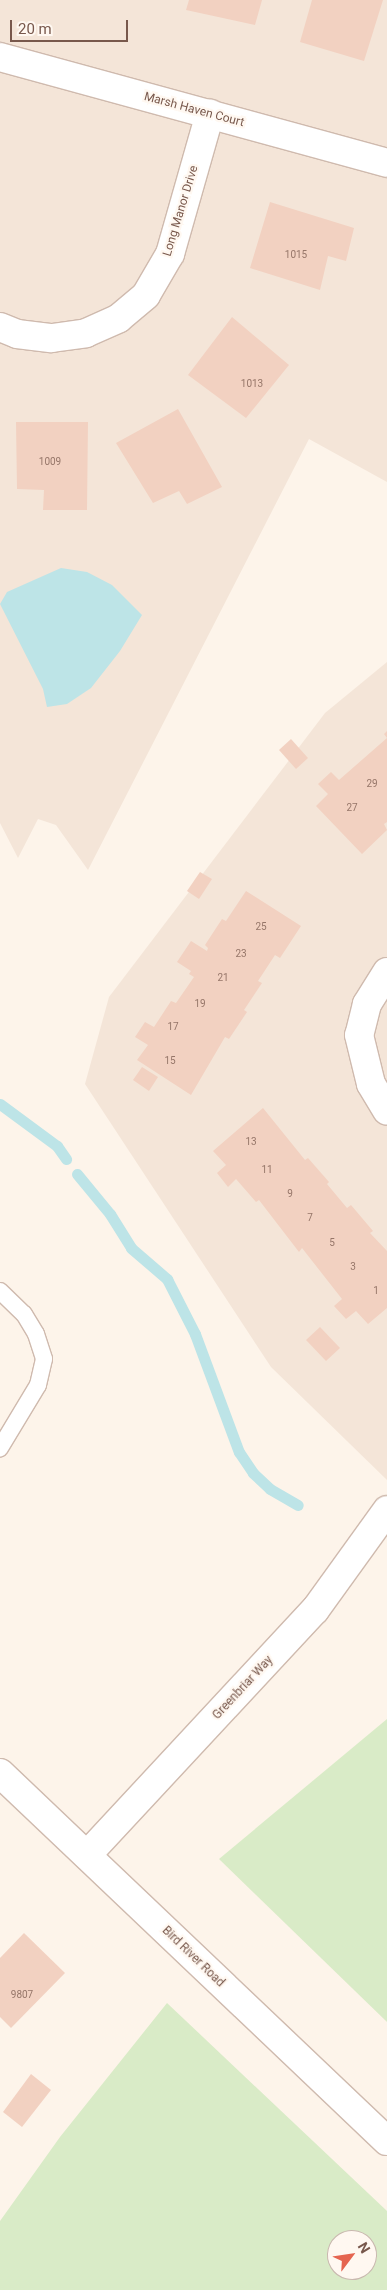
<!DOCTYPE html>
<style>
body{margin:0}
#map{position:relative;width:387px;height:2290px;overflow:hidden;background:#fdf4ea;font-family:Roboto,sans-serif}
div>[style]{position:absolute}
.residential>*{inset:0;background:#f4e5d8}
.green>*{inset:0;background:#d9ebc7}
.water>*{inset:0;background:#bde4e7}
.stream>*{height:11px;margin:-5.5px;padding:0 5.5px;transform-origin:5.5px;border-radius:5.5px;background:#bde4e7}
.building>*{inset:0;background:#f2d1c1}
.roads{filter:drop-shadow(1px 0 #cfbaae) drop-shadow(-1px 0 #cfbaae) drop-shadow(0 1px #cfbaae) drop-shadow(0 -1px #cfbaae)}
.lane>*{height:16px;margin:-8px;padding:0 8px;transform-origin:8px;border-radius:8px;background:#fff}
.street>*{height:28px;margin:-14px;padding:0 14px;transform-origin:14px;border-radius:14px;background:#fff}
.secondary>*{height:28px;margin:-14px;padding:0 14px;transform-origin:14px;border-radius:14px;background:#fff}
span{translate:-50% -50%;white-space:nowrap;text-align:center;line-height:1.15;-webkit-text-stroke:4.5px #fff8f1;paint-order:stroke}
.number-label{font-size:10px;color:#967669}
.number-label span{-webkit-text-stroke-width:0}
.street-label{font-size:12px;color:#78584c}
.north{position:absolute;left:327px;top:2230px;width:50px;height:50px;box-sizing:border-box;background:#fff8f1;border:1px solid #c9b8af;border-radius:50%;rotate:59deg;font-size:14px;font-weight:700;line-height:20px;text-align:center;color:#78584c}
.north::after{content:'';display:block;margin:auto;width:18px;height:22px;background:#e56550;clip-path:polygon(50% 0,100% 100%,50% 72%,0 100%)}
.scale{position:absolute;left:10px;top:20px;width:118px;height:22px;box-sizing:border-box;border:2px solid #78584c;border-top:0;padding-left:6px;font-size:15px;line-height:18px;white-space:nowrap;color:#78584c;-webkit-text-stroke:4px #fff8f1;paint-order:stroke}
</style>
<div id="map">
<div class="residential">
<div style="clip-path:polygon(0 0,387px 0,387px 482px,309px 439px,88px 870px,56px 825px,38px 819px,18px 858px,0 823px)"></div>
<div style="clip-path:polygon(387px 662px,387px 1480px,271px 1367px,85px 1084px,109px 997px,325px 713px)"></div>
</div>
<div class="green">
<div style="clip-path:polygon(387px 1719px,387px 2022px,219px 1859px)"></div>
<div style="clip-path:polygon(evenodd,167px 2003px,387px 2211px,387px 2290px,0 2290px,0 2221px,60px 2137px,167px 2003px,337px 2240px,367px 2240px,367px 2270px,337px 2270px,337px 2240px)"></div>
</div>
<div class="water">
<div style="clip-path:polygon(61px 568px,87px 572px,112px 585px,142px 615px,120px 651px,91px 688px,67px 704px,47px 707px,43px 689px,0 604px,7px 592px)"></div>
</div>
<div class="stream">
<div style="left:0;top:1104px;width:71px;rotate:36.4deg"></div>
<div style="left:57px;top:1146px;width:16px;rotate:55deg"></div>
<div style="left:77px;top:1174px;width:52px;rotate:50.5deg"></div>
<div style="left:110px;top:1214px;width:40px;rotate:58deg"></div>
<div style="left:131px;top:1248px;width:48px;rotate:40.7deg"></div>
<div style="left:167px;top:1279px;width:62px;rotate:63deg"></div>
<div style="left:195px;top:1334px;width:126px;rotate:69.6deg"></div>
<div style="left:239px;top:1452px;width:25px;rotate:56deg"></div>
<div style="left:253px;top:1473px;width:23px;rotate:43deg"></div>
<div style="left:270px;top:1489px;width:32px;rotate:30deg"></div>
</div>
<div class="building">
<div style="clip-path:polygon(189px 0,262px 0,255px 25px,186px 10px)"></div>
<div style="clip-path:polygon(312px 0,383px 0,364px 61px,300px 42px)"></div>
<div style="clip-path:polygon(270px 202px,354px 228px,346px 261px,328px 256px,320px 290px,250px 268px)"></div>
<div style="clip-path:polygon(232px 317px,289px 365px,246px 418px,188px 375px)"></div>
<div style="clip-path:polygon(178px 409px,222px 487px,187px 504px,179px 491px,153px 503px,116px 443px)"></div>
<div style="clip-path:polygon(16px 422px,88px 422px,87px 510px,43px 510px,44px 490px,17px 489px)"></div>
<div style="clip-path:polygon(387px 731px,387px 822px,384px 824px,387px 830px,362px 854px,316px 806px,328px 794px,318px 784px,331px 772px,339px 780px,387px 738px,384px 734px)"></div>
<div style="clip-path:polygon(291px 739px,308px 758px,296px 769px,279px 750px)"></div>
<div style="clip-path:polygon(200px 872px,212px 879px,199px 899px,187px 891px)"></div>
<div style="clip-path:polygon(246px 891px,301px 926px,280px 958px,275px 955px,258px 981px,262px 983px,244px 1010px,247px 1012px,229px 1039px,225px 1037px,191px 1095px,137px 1060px,148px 1045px,135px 1037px,145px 1022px,154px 1027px,171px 1001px,176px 1003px,194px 977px,189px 974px,191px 971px,177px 962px,191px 941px,207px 951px,208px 948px,205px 945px,222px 919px,226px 921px)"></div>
<div style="clip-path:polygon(142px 1067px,158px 1077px,149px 1091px,133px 1080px)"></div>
<div style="clip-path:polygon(263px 1108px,305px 1160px,308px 1158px,329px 1182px,327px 1184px,347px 1208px,351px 1205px,373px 1231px,370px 1233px,387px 1251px,387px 1308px,368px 1324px,356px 1311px,346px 1319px,334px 1306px,342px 1299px,302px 1248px,299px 1252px,259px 1200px,256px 1202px,236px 1179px,228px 1187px,217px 1173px,226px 1165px,213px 1151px)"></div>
<div style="clip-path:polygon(320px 1327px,340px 1348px,326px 1361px,306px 1340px)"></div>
<div style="clip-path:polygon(24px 1933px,65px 1973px,11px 2028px,0 2017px,0 1958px)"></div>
<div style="clip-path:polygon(31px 2074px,51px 2090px,22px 2127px,3px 2112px)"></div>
</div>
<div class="roads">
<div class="lane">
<div style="left:0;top:1291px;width:33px;rotate:44deg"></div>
<div style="left:24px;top:1314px;width:23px;rotate:59deg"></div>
<div style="left:36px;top:1334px;width:26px;rotate:72deg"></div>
<div style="left:44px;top:1359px;width:27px;rotate:103deg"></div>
<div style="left:38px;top:1385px;width:74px;rotate:121.1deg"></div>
</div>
<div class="street">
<div style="left:0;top:57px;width:401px;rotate:15.3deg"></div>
<div style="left:0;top:327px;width:18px;rotate:22deg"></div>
<div style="left:17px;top:334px;width:35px;rotate:7deg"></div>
<div style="left:52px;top:338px;width:34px;rotate:-8deg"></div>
<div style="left:86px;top:333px;width:36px;rotate:-24deg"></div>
<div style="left:119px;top:318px;width:35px;rotate:-40deg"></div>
<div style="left:146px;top:295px;width:48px;rotate:-59.7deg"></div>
<div style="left:170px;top:254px;width:146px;rotate:-74.1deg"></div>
<div style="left:387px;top:972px;width:38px;rotate:122deg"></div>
<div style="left:367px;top:1004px;width:32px;rotate:104deg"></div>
<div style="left:359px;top:1035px;width:50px;rotate:76.2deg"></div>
<div style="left:371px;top:1084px;width:31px;rotate:59deg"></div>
<div style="left:87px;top:1855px;width:335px;rotate:-47.1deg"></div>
<div style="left:315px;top:1610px;width:123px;rotate:-54.2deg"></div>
</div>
<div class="secondary">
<div style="left:0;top:1773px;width:534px;rotate:43.56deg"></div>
</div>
</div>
<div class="number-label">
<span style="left:296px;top:255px">1015</span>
<span style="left:252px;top:384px">1013</span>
<span style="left:50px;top:462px">1009</span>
<span style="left:372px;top:784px">29</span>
<span style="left:352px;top:808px">27</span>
<span style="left:261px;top:927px">25</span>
<span style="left:241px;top:954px">23</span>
<span style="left:223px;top:978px">21</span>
<span style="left:200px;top:1004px">19</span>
<span style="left:173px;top:1027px">17</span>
<span style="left:170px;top:1061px">15</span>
<span style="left:251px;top:1142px">13</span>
<span style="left:267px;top:1170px">11</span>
<span style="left:290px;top:1194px">9</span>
<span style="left:310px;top:1218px">7</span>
<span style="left:332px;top:1243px">5</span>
<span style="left:353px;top:1267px">3</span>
<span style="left:376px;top:1291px">1</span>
<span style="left:22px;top:1995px">9807</span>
</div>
<div class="street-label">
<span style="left:194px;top:110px;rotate:15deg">Marsh Haven Court</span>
<span style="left:181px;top:211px;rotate:-73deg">Long Manor Drive</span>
<span style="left:243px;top:1688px;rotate:-47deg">Greenbriar Way</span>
<span style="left:193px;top:1957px;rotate:44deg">Bird River Road</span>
</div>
<div class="north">N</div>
<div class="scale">20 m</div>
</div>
